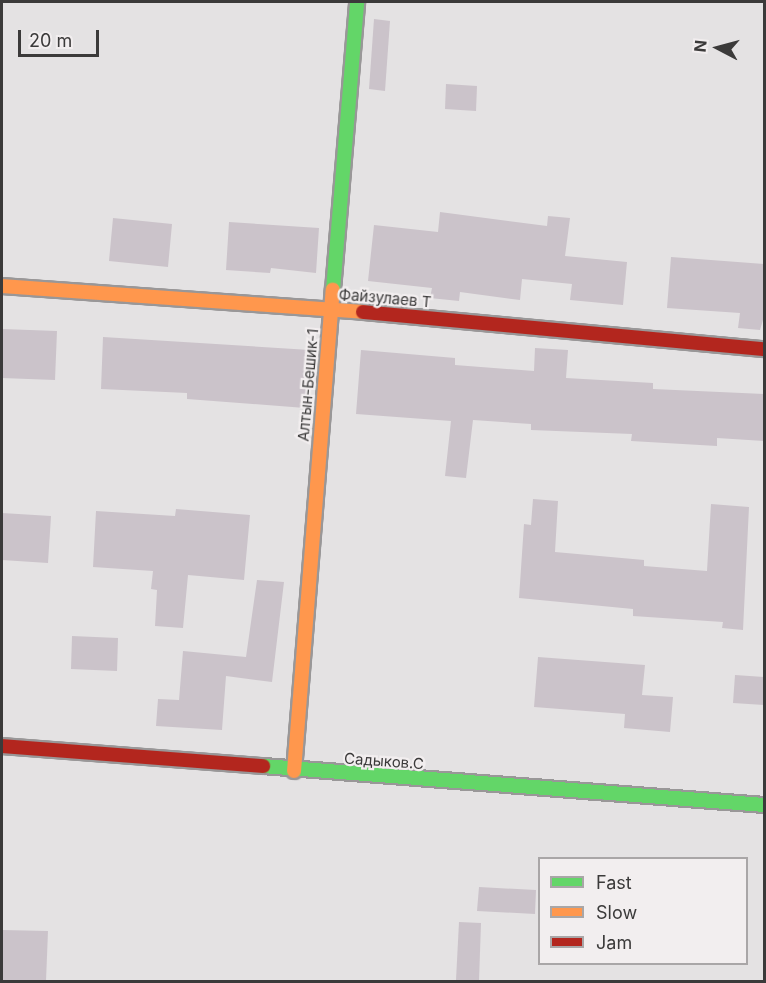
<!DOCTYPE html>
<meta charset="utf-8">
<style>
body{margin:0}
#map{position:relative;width:766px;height:983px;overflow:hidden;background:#e4e2e3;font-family:Inter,sans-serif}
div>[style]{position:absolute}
.building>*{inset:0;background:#cbc3ca}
.roads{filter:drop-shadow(2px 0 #999798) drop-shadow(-2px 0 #999798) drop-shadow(0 2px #999798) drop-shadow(0 -2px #999798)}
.fast>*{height:14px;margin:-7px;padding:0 7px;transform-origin:7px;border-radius:7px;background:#63d668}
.slow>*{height:14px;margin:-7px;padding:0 7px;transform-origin:7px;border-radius:7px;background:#ff974d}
.jam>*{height:14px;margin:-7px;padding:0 7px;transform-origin:7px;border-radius:7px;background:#b3261e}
span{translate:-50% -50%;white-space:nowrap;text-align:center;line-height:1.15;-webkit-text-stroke:4.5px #f2eeef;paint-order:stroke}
.street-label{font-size:15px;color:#3b3a3a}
.frame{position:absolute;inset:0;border:3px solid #3b3a3a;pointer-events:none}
.legend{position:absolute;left:538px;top:857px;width:210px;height:108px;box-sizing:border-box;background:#f2eeef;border:2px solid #a9a6a7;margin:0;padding:8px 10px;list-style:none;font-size:18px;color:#3b3a3a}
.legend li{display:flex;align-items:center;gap:12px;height:30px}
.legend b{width:30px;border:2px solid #a9a6a7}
.north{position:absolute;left:688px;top:18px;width:60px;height:60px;-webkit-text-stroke:4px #f2eeef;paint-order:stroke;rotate:276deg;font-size:16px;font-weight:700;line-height:24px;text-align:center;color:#3b3a3a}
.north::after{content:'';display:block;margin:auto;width:21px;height:27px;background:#3b3a3a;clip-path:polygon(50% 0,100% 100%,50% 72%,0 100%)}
.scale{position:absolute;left:18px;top:30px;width:81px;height:27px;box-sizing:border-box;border:3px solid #3b3a3a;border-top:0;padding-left:8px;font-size:18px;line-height:21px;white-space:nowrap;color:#3b3a3a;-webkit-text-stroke:4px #f2eeef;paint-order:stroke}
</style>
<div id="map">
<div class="building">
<div style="clip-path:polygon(374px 19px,390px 21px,385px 91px,369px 89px)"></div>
<div style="clip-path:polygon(446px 84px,477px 86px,476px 111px,445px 109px)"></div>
<div style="clip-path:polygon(440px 212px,547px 226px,548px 216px,570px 218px,565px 256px,627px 262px,623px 305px,570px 300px,572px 284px,522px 279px,520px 300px,460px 292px,459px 301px,430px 298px,432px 288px,368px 281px,374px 225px,438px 232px)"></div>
<div style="clip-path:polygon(113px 218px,172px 224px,168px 267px,109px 261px)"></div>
<div style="clip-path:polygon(229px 222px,319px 228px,316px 273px,271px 268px,270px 273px,226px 270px)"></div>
<div style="clip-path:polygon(671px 257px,765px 264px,765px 313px,760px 330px,738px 328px,740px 313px,667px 308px)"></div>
<div style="clip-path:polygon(2px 329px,57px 331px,55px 380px,2px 378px)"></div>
<div style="clip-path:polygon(103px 337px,310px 350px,305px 408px,187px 399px,187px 393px,101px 389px)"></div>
<div style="clip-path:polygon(535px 348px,568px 350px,566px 378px,653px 383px,653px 389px,765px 394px,765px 441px,717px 438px,717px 446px,631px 441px,632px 434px,531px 430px,531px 424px,473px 420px,466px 478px,445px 476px,451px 421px,356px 414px,361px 350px,455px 358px,455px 365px,534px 371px)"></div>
<div style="clip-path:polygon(533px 499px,558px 501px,555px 552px,644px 560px,644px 566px,707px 571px,711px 504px,749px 507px,743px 630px,722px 628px,723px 622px,633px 616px,633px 609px,519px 598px,524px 524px,531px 525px)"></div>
<div style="clip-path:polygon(176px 509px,250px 515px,244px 580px,188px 575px,183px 628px,155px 626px,157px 590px,151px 589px,153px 571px,93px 567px,96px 511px,175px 516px)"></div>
<div style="clip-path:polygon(2px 513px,51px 516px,48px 563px,2px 560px)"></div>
<div style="clip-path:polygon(257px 580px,284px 582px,272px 682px,226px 676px,222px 730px,156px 726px,158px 699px,179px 700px,183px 651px,246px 657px)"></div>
<div style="clip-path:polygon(72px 636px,118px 638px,117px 671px,71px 669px)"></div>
<div style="clip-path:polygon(538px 657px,645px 665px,642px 695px,673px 697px,670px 732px,624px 728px,625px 714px,534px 707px)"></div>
<div style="clip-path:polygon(735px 675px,765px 677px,765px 705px,733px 703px)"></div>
<div style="clip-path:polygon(479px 887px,536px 890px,535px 914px,477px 911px)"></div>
<div style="clip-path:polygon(459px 922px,481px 923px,479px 981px,456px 980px)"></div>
<div style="clip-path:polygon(2px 930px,48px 931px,46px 981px,2px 981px)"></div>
</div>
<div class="roads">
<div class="fast">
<div style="left:333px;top:290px;width:289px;rotate:-85.2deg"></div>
<div style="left:263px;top:766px;width:503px;rotate:4.45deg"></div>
</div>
<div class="slow">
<div style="left:2px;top:286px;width:362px;rotate:4.1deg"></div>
<div style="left:294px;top:771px;width:483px;rotate:-85.4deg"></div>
</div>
<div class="jam">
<div style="left:363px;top:312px;width:403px;rotate:5.3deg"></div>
<div style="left:2px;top:746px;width:262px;rotate:4.4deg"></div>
</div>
</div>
<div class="street-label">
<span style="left:385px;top:298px;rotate:5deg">Файзулаев Т</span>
<span style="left:308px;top:385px;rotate:-85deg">Алтын-Бешик-1</span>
<span style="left:384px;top:761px;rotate:4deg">Садыков.С</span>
</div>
<div class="frame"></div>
<ul class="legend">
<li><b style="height:8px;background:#63d668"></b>Fast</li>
<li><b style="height:8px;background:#ff974d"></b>Slow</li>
<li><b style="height:8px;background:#b3261e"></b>Jam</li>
</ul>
<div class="north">N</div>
<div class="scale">20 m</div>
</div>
